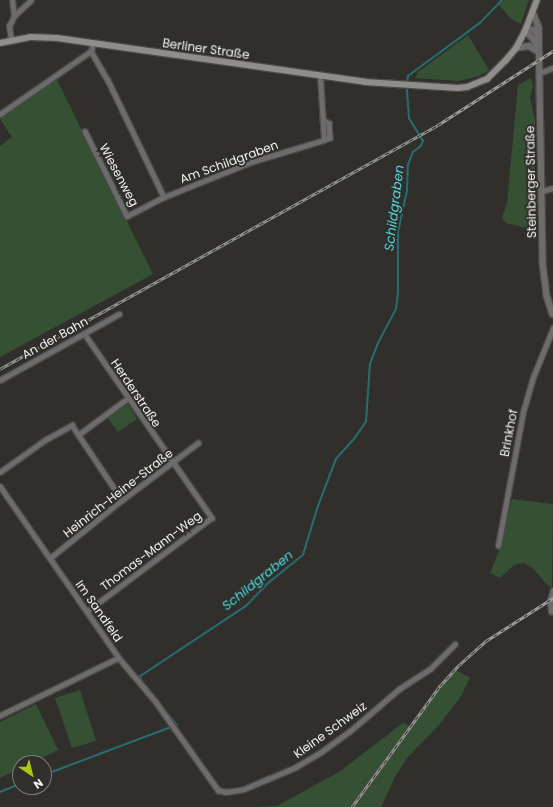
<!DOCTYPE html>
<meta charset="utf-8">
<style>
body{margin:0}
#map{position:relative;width:553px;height:807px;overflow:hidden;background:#302f2c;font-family:Poppins,sans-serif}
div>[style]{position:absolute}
.green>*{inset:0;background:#365034}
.stream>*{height:1.5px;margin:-0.75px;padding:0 0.75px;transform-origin:0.75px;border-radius:0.75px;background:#286e70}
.roads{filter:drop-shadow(1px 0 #4b4a47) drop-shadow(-1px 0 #4b4a47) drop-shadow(0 1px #4b4a47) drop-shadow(0 -1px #4b4a47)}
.minor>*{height:4.5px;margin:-2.25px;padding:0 2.25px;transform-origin:2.25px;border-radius:2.25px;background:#6d6b6c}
.tertiary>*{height:5.5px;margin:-2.75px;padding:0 2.75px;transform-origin:2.75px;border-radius:2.75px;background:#6d6b6c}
.secondary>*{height:6px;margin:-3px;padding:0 3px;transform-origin:3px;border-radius:3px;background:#908d8d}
.rail>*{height:3px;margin-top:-1.5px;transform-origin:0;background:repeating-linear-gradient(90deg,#302f2c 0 4.5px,#9c9b99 0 9px);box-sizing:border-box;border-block:1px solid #9c9b99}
span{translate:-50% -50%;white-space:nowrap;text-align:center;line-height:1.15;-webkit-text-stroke:4px #302f2c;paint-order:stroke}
.street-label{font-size:12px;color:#f2f1f0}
.water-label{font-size:13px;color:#4fd8da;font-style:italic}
.north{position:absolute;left:12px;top:755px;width:40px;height:40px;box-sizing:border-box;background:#302f2c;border:1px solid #7e7d7a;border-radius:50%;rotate:145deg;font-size:11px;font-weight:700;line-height:16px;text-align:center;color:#f2f1f0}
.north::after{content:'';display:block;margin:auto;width:14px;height:18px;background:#acc612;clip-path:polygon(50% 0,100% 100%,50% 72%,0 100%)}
</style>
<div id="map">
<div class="green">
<div style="clip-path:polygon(504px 0,529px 0,521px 24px,511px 19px,499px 5px)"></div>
<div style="clip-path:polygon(468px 35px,489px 70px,479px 76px,458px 81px,415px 78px,418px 72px)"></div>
<div style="clip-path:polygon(56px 78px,153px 274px,0 357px,0 146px,12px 137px,0 119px,0 116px)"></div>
<div style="clip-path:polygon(531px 78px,533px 86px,530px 98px,535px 120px,534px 230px,506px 223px,502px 218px,507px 203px,518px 85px)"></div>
<div style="clip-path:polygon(128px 404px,137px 419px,118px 432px,108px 418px)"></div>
<div style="clip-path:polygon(512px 499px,553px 504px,552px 587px,548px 586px,533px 568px,524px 563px,514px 565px,500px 578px,490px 573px,501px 546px)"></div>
<div style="clip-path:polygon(456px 670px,470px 678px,461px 696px,439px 725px,407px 758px,395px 777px,381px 807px,355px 807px,440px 687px,452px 673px)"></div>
<div style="clip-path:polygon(80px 690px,96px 741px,72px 748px,55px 698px)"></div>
<div style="clip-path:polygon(36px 704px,58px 750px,31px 763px,20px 763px,20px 768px,0 778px,0 722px)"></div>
<div style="clip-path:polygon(403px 723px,409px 726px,350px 807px,253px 807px,277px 806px,339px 772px)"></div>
</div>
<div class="stream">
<div style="left:407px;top:83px;width:7px;rotate:-82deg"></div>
<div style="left:408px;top:76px;width:89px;rotate:-36.4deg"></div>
<div style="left:480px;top:23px;width:32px;rotate:-46deg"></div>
<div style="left:141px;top:679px;width:3px;rotate:-135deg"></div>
<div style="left:139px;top:677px;width:128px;rotate:-33.6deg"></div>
<div style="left:246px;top:606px;width:30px;rotate:-46deg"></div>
<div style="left:267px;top:584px;width:46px;rotate:-38.9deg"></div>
<div style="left:303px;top:555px;width:51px;rotate:-73deg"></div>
<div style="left:318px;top:506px;width:50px;rotate:-69deg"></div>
<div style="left:336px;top:459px;width:27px;rotate:-48deg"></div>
<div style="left:354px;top:439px;width:21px;rotate:-55deg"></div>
<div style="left:366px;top:422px;width:58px;rotate:-86.1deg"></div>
<div style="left:370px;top:364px;width:22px;rotate:-69deg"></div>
<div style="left:378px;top:343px;width:38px;rotate:-62deg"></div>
<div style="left:396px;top:309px;width:16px;rotate:-83deg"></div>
<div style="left:398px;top:293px;width:61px;rotate:-90deg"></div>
<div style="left:398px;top:232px;width:42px;rotate:-77.6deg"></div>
<div style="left:407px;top:191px;width:26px;rotate:-88deg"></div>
<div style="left:408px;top:165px;width:14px;rotate:-69deg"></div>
<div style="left:413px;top:152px;width:10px;rotate:-37deg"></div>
<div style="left:421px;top:146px;width:5px;rotate:-68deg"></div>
<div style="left:423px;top:141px;width:26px;rotate:-122deg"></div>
<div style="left:409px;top:119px;width:32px;rotate:-94deg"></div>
<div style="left:145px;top:684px;width:52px;rotate:52deg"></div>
<div style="left:177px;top:725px;width:2px;rotate:180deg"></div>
<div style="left:44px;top:775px;width:136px;rotate:-20.7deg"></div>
<div style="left:0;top:792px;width:22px;rotate:-22deg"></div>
</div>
<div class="roads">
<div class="minor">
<div style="left:14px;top:16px;width:23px;rotate:-43deg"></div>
<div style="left:11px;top:40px;width:14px;rotate:-98deg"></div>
<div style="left:9px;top:26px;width:11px;rotate:-63deg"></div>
<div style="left:14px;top:16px;width:16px;rotate:-97deg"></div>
<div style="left:91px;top:51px;width:34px;rotate:60deg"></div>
<div style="left:108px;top:80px;width:130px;rotate:64.4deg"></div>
<div style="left:164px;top:197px;width:94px;rotate:-21.9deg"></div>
<div style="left:251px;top:162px;width:76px;rotate:-16.8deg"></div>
<div style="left:324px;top:140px;width:64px;rotate:-93.6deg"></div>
<div style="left:539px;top:73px;width:15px;rotate:-20deg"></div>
<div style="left:0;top:114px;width:111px;rotate:-34.7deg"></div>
<div style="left:91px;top:51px;width:8px;rotate:-76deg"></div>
<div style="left:323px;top:120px;width:7px;rotate:27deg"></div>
<div style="left:329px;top:123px;width:15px;rotate:86deg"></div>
<div style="left:330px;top:138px;width:6px;rotate:162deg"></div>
<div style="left:85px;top:131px;width:95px;rotate:63.7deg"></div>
<div style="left:127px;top:216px;width:42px;rotate:-27.2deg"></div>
<div style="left:542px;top:191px;width:11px;rotate:-15deg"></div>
<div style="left:84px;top:333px;width:225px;rotate:55.3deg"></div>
<div style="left:212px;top:518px;width:156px;rotate:143.1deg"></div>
<div style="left:0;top:380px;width:136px;rotate:-29deg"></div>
<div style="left:78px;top:435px;width:62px;rotate:-36.5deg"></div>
<div style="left:0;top:472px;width:55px;rotate:-35.4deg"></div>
<div style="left:45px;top:440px;width:31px;rotate:-29deg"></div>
<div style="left:72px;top:425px;width:90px;rotate:56.3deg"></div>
<div style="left:0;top:486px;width:209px;rotate:55.3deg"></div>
<div style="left:119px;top:658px;width:132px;rotate:154deg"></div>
<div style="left:498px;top:546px;width:136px;rotate:-79.4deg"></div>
<div style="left:523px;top:412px;width:33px;rotate:-74deg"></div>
<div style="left:532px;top:380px;width:56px;rotate:-68deg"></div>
<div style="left:50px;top:558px;width:92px;rotate:-38.9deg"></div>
<div style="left:122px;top:500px;width:95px;rotate:-36.9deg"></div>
<div style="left:551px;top:612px;width:12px;rotate:-95deg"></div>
<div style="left:550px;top:600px;width:10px;rotate:-73deg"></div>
<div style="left:119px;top:658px;width:57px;rotate:49.9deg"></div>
<div style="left:156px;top:702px;width:108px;rotate:54.8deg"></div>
<div style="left:218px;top:790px;width:8px;rotate:14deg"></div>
<div style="left:226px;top:792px;width:18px;rotate:-9deg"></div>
<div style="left:244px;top:789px;width:26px;rotate:-23deg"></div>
<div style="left:268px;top:779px;width:30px;rotate:-23deg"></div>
<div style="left:296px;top:767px;width:29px;rotate:-31deg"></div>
<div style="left:321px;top:752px;width:34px;rotate:-36deg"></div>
<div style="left:349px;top:732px;width:66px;rotate:-40.7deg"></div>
<div style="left:399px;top:689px;width:37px;rotate:-33deg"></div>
<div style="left:430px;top:669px;width:35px;rotate:-45deg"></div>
</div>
<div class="tertiary">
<div style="left:533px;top:12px;width:17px;rotate:69deg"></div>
<div style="left:539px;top:28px;width:235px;rotate:89deg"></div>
<div style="left:543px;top:263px;width:33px;rotate:83deg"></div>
<div style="left:547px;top:296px;width:19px;rotate:72deg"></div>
<div style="left:526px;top:28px;width:8px;rotate:14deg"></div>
<div style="left:534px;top:30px;width:8px;rotate:50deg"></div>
<div style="left:525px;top:31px;width:11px;rotate:41deg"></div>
<div style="left:533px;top:38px;width:11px;rotate:63deg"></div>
<div style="left:516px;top:48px;width:13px;rotate:-9deg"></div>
<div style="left:529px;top:46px;width:12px;rotate:31deg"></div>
</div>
<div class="secondary">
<div style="left:0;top:43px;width:31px;rotate:-11deg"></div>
<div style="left:30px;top:37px;width:27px;rotate:2deg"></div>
<div style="left:57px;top:38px;width:311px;rotate:8.1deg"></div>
<div style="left:365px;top:82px;width:93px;rotate:3.7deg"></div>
<div style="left:458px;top:88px;width:9px;rotate:-6deg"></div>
<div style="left:467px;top:87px;width:22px;rotate:-22deg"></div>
<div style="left:487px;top:79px;width:27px;rotate:-45deg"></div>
<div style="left:506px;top:60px;width:16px;rotate:-50deg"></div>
<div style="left:516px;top:48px;width:19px;rotate:-62deg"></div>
<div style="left:525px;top:31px;width:33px;rotate:-69deg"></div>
</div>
</div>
<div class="rail">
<div style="left:0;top:369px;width:501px;rotate:-29.12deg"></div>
<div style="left:438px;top:125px;width:137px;rotate:-32.8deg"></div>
<div style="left:352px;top:807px;width:150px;rotate:-54deg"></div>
<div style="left:440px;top:686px;width:27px;rotate:-48deg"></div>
<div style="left:458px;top:666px;width:38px;rotate:-42deg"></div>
<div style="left:486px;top:641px;width:80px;rotate:-32.7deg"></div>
</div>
<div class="street-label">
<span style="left:206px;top:49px;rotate:8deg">Berliner Straße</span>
<span style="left:229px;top:162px;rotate:-20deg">Am Schildgraben</span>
<span style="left:119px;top:175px;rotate:62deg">Wiesenweg</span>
<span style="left:531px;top:182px;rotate:-91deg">Steinberger Straße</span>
<span style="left:55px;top:338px;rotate:-29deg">An der Bahn</span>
<span style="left:136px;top:393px;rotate:56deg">Herderstraße</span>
<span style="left:509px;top:433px;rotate:-79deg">Brinkhof</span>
<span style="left:118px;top:493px;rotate:-38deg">Heinrich-Heine-Straße</span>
<span style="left:151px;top:551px;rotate:-37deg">Thomas-Mann-Weg</span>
<span style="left:99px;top:611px;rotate:55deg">Im Sandfeld</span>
<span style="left:330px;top:730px;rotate:-36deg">Kleine Schweiz</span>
</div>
<div class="water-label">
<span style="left:395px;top:208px;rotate:-83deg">Schildgraben</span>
<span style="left:258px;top:581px;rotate:-39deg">Schildgraben</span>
</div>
<div class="north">N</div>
</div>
